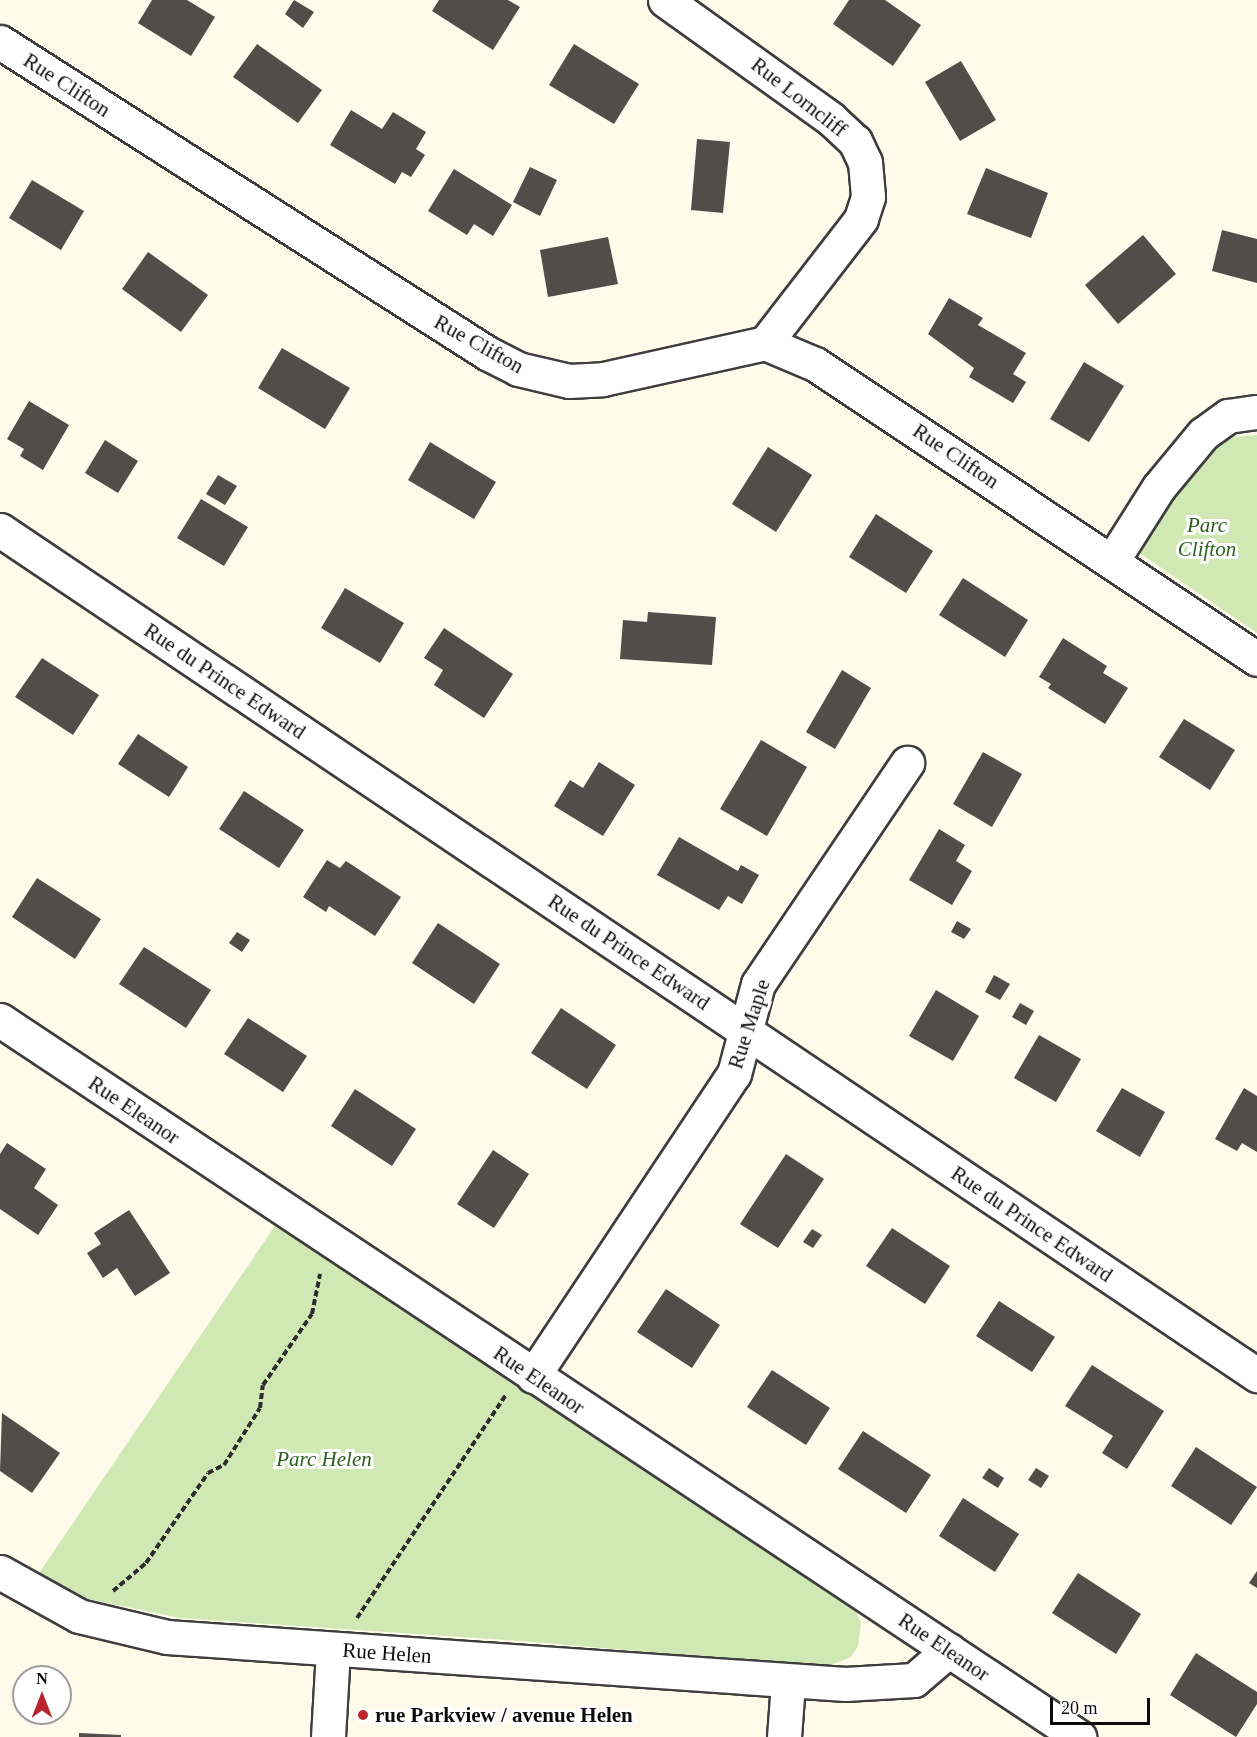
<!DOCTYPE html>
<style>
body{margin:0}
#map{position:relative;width:1257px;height:1737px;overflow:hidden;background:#fffae9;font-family:Georgia,serif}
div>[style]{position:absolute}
.green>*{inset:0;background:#d0e8b4}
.building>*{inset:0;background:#544c48}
.path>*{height:4px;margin-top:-2px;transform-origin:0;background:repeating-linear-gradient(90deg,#2d2d2d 0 6px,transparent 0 9px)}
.roads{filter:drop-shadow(2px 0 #3e3e3e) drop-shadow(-2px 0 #3e3e3e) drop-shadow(0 2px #3e3e3e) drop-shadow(0 -2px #3e3e3e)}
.minor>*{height:33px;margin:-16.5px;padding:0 16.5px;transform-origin:16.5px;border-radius:16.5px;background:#fff}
.dots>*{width:16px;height:16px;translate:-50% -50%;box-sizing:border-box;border:3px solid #fff;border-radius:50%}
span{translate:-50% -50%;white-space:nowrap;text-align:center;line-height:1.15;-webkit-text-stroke:6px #fff;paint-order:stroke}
.street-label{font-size:21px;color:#0b0b0b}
.park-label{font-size:21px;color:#2c611d;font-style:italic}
.poi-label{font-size:21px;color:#0b0b0b;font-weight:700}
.left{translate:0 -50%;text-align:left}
.north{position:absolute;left:12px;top:1665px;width:60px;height:60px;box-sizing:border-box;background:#fff;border:2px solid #9d9d9d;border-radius:50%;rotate:0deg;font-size:16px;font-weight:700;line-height:24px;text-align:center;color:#0b0b0b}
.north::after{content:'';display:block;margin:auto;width:21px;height:27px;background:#b9252f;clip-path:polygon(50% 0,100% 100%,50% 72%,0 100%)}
.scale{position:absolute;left:1050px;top:1698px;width:100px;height:27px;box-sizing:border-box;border:3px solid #0b0b0b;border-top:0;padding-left:8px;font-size:18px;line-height:21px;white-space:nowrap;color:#0b0b0b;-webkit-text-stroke:4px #fff;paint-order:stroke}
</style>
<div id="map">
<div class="green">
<div style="clip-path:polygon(1257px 435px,1257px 633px,1138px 552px,1170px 499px,1206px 452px,1230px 437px)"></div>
<div style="clip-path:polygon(277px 1223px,853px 1605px,861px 1623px,858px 1646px,851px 1657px,826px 1667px,521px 1641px,180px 1618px,84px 1598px,37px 1576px)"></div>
</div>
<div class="building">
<div style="clip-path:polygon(152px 0,187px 0,215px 17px,191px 56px,138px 23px)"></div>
<div style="clip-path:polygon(294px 0,314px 12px,303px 28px,285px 14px)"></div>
<div style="clip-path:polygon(439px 0,508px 0,520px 7px,493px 50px,432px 11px)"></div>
<div style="clip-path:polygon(849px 0,885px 0,921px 25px,893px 66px,833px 24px)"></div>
<div style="clip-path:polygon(257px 44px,322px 90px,298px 123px,233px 77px)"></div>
<div style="clip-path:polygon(574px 44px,639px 84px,614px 124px,549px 85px)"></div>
<div style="clip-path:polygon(961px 61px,996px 120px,960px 141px,925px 82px)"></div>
<div style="clip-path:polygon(351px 110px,382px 129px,393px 112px,426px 132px,416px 149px,425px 155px,411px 177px,402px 172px,395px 184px,330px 145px)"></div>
<div style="clip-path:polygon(697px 139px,730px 142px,723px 213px,691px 210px)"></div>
<div style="clip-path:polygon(530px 167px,557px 180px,540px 216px,513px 202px)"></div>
<div style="clip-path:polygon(986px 168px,1048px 193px,1031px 238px,967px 214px)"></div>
<div style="clip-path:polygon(454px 169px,512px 205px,493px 236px,474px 224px,467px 235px,428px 211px)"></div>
<div style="clip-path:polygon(32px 180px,84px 211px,61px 250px,9px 218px)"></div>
<div style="clip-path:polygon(1222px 230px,1257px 239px,1257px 283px,1212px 271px)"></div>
<div style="clip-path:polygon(1143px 235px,1176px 274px,1118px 324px,1085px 285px)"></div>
<div style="clip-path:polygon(608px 237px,618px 284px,548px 297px,540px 250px)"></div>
<div style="clip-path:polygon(148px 252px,208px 295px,181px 332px,122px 289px)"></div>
<div style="clip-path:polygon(949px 298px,983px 318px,978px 325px,1026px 353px,1013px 374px,1026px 382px,1013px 403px,969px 377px,974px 368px,928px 334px)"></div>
<div style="clip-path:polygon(282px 348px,350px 388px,325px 429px,258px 388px)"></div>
<div style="clip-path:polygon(1084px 362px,1124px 386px,1089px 442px,1050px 419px)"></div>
<div style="clip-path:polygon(29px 401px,69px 425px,43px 470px,20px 456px,24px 449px,7px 439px)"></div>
<div style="clip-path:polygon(105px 440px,138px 461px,118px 493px,85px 473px)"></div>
<div style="clip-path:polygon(430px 442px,496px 482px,474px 519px,408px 480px)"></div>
<div style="clip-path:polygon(768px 447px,812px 475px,776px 532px,732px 504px)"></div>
<div style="clip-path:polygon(218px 475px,237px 486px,225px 505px,206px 494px)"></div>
<div style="clip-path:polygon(201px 499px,248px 527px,224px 566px,177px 538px)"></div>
<div style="clip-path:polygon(876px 514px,933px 551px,906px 593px,849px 557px)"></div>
<div style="clip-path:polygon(963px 578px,1028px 620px,1005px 657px,939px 615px)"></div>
<div style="clip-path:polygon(345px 588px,404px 623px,380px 663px,321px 628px)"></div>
<div style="clip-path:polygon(648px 612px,716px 617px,712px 665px,620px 659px,623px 620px,647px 622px)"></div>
<div style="clip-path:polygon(444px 628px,513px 674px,484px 718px,434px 685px,443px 670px,424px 658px)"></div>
<div style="clip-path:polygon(1063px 638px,1107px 666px,1103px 673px,1128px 688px,1105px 724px,1048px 688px,1051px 684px,1039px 677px)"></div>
<div style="clip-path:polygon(42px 658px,99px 695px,73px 735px,15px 697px)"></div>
<div style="clip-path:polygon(842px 670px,871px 688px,835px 749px,806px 732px)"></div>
<div style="clip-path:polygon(1184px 719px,1235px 750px,1210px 790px,1159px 757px)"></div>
<div style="clip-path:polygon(138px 734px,188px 767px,169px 797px,118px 764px)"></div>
<div style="clip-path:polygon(761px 740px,807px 767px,767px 836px,720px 809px)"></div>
<div style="clip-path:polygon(983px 752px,1022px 774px,992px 827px,953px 804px)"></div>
<div style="clip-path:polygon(599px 762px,635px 785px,603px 836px,554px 806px,570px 780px,583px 788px)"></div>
<div style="clip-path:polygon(244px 791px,304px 830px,279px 868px,219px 829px)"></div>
<div style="clip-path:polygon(939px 829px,965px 845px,956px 861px,972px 871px,952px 905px,909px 880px)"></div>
<div style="clip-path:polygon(679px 837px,738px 871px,741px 865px,759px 875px,742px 904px,728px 896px,719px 910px,657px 875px)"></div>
<div style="clip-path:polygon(327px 860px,340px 868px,346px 861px,401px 897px,375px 936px,329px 906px,326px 912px,303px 897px)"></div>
<div style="clip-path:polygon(37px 878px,101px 919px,75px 959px,12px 917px)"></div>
<div style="clip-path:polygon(957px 921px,971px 929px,964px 939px,951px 932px)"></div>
<div style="clip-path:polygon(438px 923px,500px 964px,474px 1004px,412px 963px)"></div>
<div style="clip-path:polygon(237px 932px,250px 940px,242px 952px,229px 943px)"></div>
<div style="clip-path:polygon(144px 947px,211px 990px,186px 1028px,119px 984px)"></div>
<div style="clip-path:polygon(994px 975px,1010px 984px,1000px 1000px,985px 992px)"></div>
<div style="clip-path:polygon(936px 990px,979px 1016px,953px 1061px,909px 1036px)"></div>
<div style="clip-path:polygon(1020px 1003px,1034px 1011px,1026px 1025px,1012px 1017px)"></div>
<div style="clip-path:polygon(561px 1008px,616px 1045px,587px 1089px,531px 1053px)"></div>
<div style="clip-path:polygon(248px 1018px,307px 1056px,283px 1092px,224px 1054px)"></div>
<div style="clip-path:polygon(1039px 1035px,1081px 1059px,1056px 1102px,1014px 1078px)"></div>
<div style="clip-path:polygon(1122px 1088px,1165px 1112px,1140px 1157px,1096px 1131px)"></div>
<div style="clip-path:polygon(1244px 1088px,1257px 1096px,1257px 1152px,1242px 1143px,1237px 1151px,1215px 1139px)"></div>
<div style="clip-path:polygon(355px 1089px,416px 1129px,392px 1166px,331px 1126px)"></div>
<div style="clip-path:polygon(7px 1143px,46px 1169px,34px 1188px,58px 1205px,38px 1235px,0 1209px,0 1154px)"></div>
<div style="clip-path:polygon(493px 1150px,529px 1174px,494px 1228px,457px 1204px)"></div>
<div style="clip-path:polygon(786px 1154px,824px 1179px,778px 1248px,740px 1224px)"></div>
<div style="clip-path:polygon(129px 1210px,170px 1273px,135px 1296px,117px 1268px,103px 1278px,87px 1253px,101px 1244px,94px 1233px)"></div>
<div style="clip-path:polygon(892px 1228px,950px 1266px,925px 1304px,866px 1266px)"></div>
<div style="clip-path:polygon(812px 1229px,822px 1235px,813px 1248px,803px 1242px)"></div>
<div style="clip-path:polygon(666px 1289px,720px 1325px,692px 1368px,637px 1332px)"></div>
<div style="clip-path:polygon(999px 1301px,1055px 1337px,1032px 1372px,976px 1336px)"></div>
<div style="clip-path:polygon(1092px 1365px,1164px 1411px,1127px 1469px,1102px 1453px,1113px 1436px,1065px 1406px)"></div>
<div style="clip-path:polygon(772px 1370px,830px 1408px,806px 1445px,747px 1407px)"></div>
<div style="clip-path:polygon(2px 1413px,60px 1453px,32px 1493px,0 1471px)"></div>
<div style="clip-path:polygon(863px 1431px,931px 1475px,906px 1513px,838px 1469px)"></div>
<div style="clip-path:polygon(1196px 1447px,1257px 1487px,1231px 1525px,1171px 1486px)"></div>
<div style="clip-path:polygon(989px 1468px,1004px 1478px,998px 1488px,982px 1478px)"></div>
<div style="clip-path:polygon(1036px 1468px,1049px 1476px,1041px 1488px,1028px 1480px)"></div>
<div style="clip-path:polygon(963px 1498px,1019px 1534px,995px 1572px,939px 1536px)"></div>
<div style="clip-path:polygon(1257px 1571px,1257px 1588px,1249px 1583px)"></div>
<div style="clip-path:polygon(1078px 1573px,1141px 1614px,1116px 1654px,1052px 1613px)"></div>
<div style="clip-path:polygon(1196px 1653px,1257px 1692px,1257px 1704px,1236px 1737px,1170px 1695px)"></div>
<div style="clip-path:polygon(79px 1733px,121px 1735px,121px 1737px,79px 1737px)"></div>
</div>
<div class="path">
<div style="left:113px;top:1591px;width:43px;rotate:-40.3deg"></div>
<div style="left:146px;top:1563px;width:109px;rotate:-55.4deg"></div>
<div style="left:208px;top:1473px;width:18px;rotate:-27deg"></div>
<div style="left:224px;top:1465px;width:67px;rotate:-57.7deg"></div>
<div style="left:260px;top:1408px;width:23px;rotate:-83deg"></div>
<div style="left:263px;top:1385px;width:86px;rotate:-55.4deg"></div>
<div style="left:312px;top:1314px;width:41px;rotate:-78.7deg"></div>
<div style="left:357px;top:1618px;width:268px;rotate:-56.3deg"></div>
</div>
<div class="roads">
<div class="minor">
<div style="left:665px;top:0;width:204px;rotate:35.6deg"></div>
<div style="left:831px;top:119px;width:33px;rotate:43deg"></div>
<div style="left:855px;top:141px;width:23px;rotate:65deg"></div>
<div style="left:865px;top:162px;width:35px;rotate:85deg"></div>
<div style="left:868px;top:197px;width:23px;rotate:108deg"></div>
<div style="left:861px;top:219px;width:157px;rotate:127.7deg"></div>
<div style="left:0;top:42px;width:578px;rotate:32.56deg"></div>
<div style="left:487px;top:353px;width:35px;rotate:27deg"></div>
<div style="left:518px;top:369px;width:52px;rotate:13.2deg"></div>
<div style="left:569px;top:381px;width:34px;rotate:-3deg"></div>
<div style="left:603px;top:379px;width:166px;rotate:-12.5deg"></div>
<div style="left:765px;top:343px;width:54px;rotate:22.8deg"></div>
<div style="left:815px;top:364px;width:531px;rotate:33.72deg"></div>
<div style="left:0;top:530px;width:1515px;rotate:33.91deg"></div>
<div style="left:1112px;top:561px;width:88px;rotate:-57.6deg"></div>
<div style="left:1159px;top:487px;width:69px;rotate:-50.3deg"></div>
<div style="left:1203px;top:434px;width:31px;rotate:-36deg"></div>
<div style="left:1228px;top:416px;width:29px;rotate:-8deg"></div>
<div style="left:0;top:1020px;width:1296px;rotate:33.6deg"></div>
<div style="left:533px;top:1376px;width:363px;rotate:-56.4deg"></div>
<div style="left:734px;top:1074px;width:93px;rotate:-75.1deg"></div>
<div style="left:758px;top:984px;width:267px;rotate:-56deg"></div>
<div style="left:0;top:1572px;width:90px;rotate:29.1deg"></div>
<div style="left:79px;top:1616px;width:90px;rotate:13.4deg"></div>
<div style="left:167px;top:1637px;width:680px;rotate:3.97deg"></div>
<div style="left:845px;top:1684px;width:69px;rotate:-3.3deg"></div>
<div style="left:914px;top:1680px;width:46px;rotate:-40.6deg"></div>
<div style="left:328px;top:1737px;width:88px;rotate:-86.7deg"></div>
<div style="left:784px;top:1737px;width:55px;rotate:-85.8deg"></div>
</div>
</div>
<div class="dots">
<div style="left:363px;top:1715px;background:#b9252f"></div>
</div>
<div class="street-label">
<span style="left:67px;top:85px;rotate:33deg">Rue Clifton</span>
<span style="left:799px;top:97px;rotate:38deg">Rue Lorncliff</span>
<span style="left:479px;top:344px;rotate:29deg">Rue Clifton</span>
<span style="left:956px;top:456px;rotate:34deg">Rue Clifton</span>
<span style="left:225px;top:681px;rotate:34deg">Rue du Prince Edward</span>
<span style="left:629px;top:952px;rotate:34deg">Rue du Prince Edward</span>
<span style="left:749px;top:1024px;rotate:-72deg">Rue Maple</span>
<span style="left:134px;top:1110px;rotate:34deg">Rue Eleanor</span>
<span style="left:1032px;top:1224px;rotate:34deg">Rue du Prince Edward</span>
<span style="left:539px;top:1380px;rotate:34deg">Rue Eleanor</span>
<span style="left:944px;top:1647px;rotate:34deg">Rue Eleanor</span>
<span style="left:387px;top:1653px;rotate:4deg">Rue Helen</span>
</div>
<div class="park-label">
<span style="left:1207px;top:537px">Parc<br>Clifton</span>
<span style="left:324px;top:1459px">Parc Helen</span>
</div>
<div class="poi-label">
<span class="left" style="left:375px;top:1715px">rue Parkview / avenue Helen</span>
</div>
<div class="north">N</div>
<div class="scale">20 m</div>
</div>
